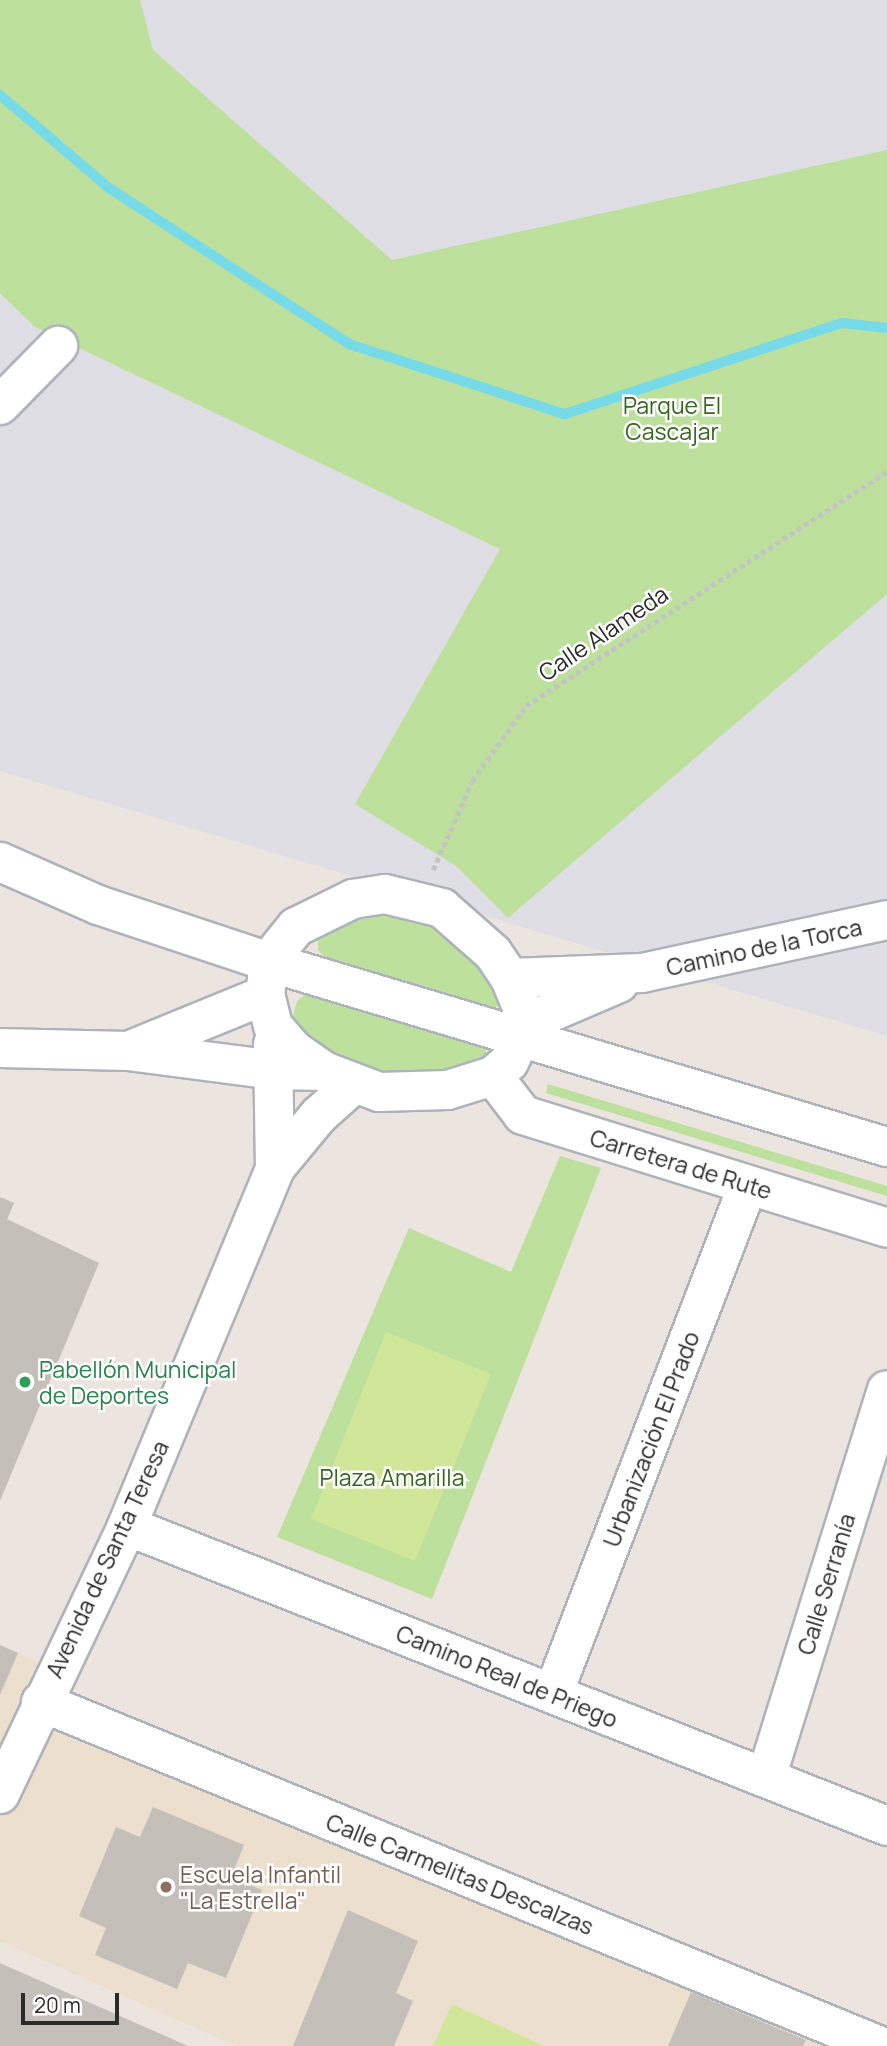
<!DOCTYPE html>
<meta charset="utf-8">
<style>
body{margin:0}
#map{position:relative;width:887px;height:2046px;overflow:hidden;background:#ece4de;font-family:Manrope,sans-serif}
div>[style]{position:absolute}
.industrial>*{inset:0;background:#dfdee5}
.education>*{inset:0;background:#eddfce}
.green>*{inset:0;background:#bde09d}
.pitch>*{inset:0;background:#d0e799}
.stream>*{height:10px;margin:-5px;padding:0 5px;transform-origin:5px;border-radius:5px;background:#76dae9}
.building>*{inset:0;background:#c5bfb9}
.path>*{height:4.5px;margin-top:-2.25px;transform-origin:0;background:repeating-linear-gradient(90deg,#c4c4c4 0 5px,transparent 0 8.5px)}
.roads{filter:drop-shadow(2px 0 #aeb2bb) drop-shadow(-2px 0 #aeb2bb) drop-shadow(0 2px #aeb2bb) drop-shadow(0 -2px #aeb2bb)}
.minor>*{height:38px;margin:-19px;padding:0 19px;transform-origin:19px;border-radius:19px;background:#fff}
.dots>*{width:19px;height:19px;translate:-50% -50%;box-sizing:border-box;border:4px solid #fff;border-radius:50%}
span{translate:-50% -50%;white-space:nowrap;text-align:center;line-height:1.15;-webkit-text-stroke:5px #fff;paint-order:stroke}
.park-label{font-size:23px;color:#36661e}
.street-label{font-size:23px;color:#2b2b2b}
.leisure-label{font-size:23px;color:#27864d}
.left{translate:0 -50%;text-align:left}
.education-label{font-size:23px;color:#785e54}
.scale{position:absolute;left:21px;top:1993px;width:98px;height:32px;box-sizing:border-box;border:4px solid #2b2b2b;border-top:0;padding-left:9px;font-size:21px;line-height:24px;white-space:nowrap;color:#2b2b2b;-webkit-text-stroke:5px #fff;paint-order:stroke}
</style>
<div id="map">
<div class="industrial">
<div style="clip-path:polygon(0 0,887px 0,887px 1036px,0 771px)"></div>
</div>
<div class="education">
<div style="clip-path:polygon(0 1645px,55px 1670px,41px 1701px,880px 2046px,236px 2046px,0 1941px)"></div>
</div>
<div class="green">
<div style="clip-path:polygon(0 0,140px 0,153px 50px,392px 260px,887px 150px,887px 594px,508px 918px,456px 866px,355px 804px,500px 549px,35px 327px,0 293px)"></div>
<div style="clip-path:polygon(393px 912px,421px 918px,451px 934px,477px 960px,501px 998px,500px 1006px,491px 1008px,325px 957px,318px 950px,318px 940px,337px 925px)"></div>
<div style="clip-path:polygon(305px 995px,485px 1046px,488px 1060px,480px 1066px,420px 1076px,381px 1072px,348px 1062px,298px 1027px,293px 1016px,297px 1001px)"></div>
<div style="clip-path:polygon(548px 1084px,887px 1186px,887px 1196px,546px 1093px)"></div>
<div style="clip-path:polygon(560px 1156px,601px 1168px,432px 1599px,277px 1537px,409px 1228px,511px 1272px)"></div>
</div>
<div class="pitch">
<div style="clip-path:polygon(386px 1332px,491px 1374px,415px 1561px,311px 1519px)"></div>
<div style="clip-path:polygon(452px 2004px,544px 2046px,433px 2046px)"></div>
</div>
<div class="stream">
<div style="left:0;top:95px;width:143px;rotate:40.5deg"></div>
<div style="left:109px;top:188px;width:286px;rotate:33deg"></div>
<div style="left:349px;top:344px;width:227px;rotate:18deg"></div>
<div style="left:565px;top:414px;width:292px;rotate:-18.2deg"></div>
<div style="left:842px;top:323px;width:45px;rotate:6.3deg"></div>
</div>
<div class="building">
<div style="clip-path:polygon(0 1197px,14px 1203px,7px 1219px,99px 1263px,0 1501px)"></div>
<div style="clip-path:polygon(0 1645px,18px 1653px,0 1695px)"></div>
<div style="clip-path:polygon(153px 1807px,244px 1845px,231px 1877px,262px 1890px,226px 1978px,188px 1963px,177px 1989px,95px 1955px,106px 1928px,79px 1916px,116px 1827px,140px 1837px)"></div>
<div style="clip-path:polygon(348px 1910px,418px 1941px,396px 1993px,413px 2001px,394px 2046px,293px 2046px)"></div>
<div style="clip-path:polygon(0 1963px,188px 2046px,0 2046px)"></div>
<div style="clip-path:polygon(691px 1992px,806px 2040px,803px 2046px,668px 2046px)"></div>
</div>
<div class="path">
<div style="left:433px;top:870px;width:97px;rotate:-66.3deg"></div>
<div style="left:472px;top:781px;width:92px;rotate:-54.2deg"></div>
<div style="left:526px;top:706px;width:430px;rotate:-33deg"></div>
</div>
<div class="roads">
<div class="minor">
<div style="left:0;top:405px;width:83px;rotate:-45.5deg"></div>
<div style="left:0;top:862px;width:107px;rotate:23.7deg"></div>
<div style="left:98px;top:905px;width:183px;rotate:18.4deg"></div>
<div style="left:272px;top:963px;width:642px;rotate:16.66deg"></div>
<div style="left:385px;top:894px;width:59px;rotate:13.8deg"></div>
<div style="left:442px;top:908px;width:68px;rotate:41.4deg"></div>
<div style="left:493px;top:953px;width:30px;rotate:56deg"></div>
<div style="left:510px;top:978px;width:48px;rotate:67.8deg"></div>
<div style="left:528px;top:1022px;width:44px;rotate:115.4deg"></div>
<div style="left:509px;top:1062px;width:21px;rotate:139deg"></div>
<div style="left:493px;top:1076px;width:47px;rotate:162.7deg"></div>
<div style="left:448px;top:1090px;width:69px;rotate:178.3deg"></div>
<div style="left:379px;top:1092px;width:59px;rotate:-159.1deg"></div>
<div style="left:324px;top:1071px;width:38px;rotate:-145deg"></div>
<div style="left:293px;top:1049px;width:30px;rotate:-131deg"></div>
<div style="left:273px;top:1026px;width:32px;rotate:-104deg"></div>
<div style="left:265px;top:995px;width:17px;rotate:-83deg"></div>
<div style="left:267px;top:978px;width:32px;rotate:-68deg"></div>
<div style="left:279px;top:948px;width:27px;rotate:-51deg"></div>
<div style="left:296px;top:927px;width:64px;rotate:-26.2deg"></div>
<div style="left:353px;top:899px;width:32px;rotate:-9deg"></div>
<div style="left:510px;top:978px;width:132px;rotate:-2.2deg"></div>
<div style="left:642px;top:973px;width:251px;rotate:-12.2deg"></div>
<div style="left:528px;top:1022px;width:99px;rotate:-23.2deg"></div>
<div style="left:273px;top:1044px;width:124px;rotate:89.1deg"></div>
<div style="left:0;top:1048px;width:128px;rotate:1.3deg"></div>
<div style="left:128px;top:1051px;width:147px;rotate:7.4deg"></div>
<div style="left:274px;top:1070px;width:50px;rotate:1.1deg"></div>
<div style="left:128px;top:1051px;width:148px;rotate:-22.2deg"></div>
<div style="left:493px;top:1076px;width:49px;rotate:52.4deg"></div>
<div style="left:523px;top:1115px;width:381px;rotate:17.2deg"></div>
<div style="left:127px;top:1526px;width:817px;rotate:21.54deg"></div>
<div style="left:553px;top:1694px;width:545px;rotate:-69.04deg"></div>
<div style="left:41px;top:1702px;width:907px;rotate:22.29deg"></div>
<div style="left:766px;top:1778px;width:406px;rotate:-72.7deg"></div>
<div style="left:0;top:1794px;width:297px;rotate:-64.6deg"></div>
<div style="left:127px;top:1526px;width:387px;rotate:-67.5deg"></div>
<div style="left:275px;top:1168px;width:69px;rotate:-50.3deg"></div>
<div style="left:319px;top:1115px;width:47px;rotate:-41.5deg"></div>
</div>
</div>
<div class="dots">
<div style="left:25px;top:1382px;background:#2e9e5b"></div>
<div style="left:166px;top:1887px;background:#8d6e63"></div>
</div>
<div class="park-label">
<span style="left:672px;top:418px">Parque El<br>Cascajar</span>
<span style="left:392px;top:1477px">Plaza Amarilla</span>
</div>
<div class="street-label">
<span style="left:603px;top:633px;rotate:-34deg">Calle Alameda</span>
<span style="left:764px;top:947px;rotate:-12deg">Camino de la Torca</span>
<span style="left:681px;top:1164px;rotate:17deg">Carretera de Rute</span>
<span style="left:651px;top:1439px;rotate:-69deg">Urbanización El Prado</span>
<span style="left:107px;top:1559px;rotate:-65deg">Avenida de Santa Teresa</span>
<span style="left:826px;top:1584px;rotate:-73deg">Calle Serranía</span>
<span style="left:507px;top:1676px;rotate:22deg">Camino Real de Priego</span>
<span style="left:460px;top:1874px;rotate:22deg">Calle Carmelitas Descalzas</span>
</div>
<div class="leisure-label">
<span class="left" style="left:39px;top:1382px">Pabellón Municipal<br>de Deportes</span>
</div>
<div class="education-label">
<span class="left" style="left:180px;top:1887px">Escuela Infantil<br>"La Estrella"</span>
</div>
<div class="scale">20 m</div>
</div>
